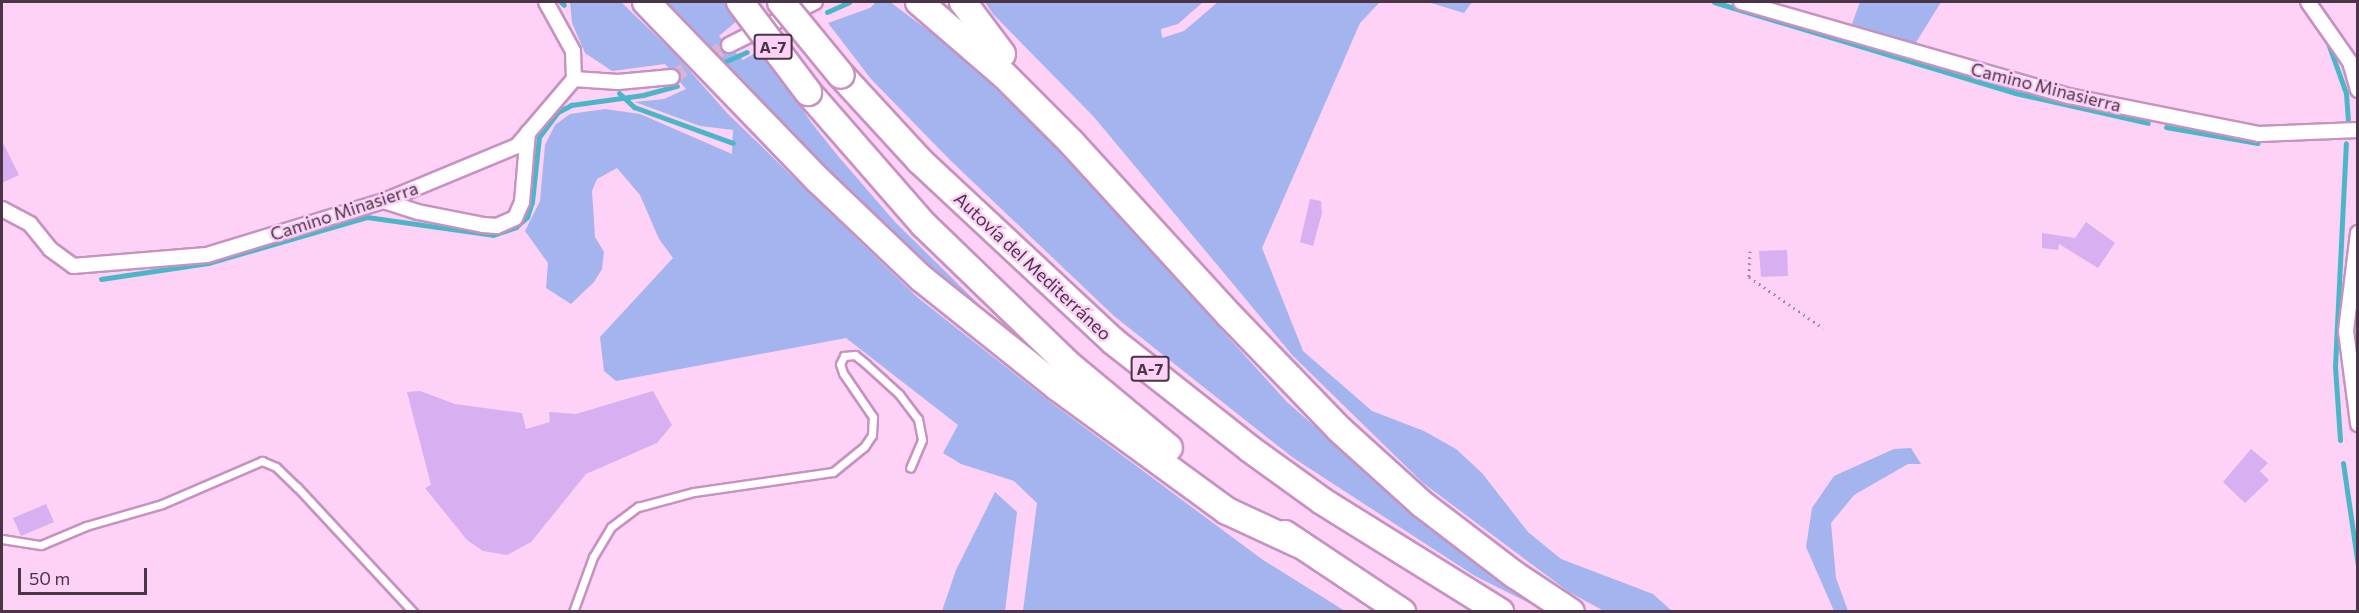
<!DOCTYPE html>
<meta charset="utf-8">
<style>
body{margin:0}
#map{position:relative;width:2359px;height:613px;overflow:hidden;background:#fed1f7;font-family:Commissioner,sans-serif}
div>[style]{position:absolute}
.green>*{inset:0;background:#a3b4ee}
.stream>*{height:5px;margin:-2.5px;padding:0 2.5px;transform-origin:2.5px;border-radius:2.5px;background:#4cb6c9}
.building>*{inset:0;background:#d8b0f2}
.street-tunnel>*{height:14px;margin-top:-7px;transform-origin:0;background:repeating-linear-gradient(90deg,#dab2d4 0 14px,transparent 0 21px)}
.path>*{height:3px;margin-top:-1.5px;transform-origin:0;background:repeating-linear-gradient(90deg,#a584a0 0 1.5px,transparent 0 6px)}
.roads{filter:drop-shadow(2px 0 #c792c0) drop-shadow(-2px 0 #c792c0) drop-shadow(0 2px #c792c0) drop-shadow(0 -2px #c792c0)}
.lane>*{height:7px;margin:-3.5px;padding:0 3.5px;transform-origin:3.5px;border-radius:3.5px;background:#fff}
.street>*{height:14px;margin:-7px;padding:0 7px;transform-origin:7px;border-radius:7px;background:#fff}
.highway>*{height:26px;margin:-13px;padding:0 13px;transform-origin:13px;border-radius:13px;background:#fff}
.bridges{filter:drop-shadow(2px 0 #c792c0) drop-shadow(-2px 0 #c792c0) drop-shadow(0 2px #c792c0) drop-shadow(0 -2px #c792c0)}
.highway-bridge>*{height:26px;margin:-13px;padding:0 13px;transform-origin:13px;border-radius:13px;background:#fff}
span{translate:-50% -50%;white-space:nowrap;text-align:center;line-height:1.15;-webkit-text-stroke:5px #fed1f7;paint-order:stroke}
.shield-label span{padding:2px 4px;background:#fed1f7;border:2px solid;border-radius:4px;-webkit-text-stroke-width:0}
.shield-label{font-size:16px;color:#4a3447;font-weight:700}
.street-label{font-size:18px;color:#4a3447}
.frame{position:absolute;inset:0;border:3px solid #4a3447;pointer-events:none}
.scale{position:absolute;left:18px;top:568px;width:129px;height:27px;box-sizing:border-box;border:3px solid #4a3447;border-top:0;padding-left:8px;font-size:18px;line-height:21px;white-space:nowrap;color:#4a3447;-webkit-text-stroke:4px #fed1f7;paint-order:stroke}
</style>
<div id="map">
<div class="green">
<div style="clip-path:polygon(570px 2px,621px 2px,674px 53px,728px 114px,917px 297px,1053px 404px,1263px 560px,1345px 611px,1023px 611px,1037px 503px,1014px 481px,961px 464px,943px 453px,958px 425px,846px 338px,616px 381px,604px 371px,600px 337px,673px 258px,659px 239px,640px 195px,617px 168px,597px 179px,592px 191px,595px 237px,604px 252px,602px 269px,594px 282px,571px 304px,546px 288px,548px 263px,525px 231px,540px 201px,545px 145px,555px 125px,570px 114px,605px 109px,640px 114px,732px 154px,733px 130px,700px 126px,635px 102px,664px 99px,686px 89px,665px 64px,612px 71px,585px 53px,572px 23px)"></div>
<div style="clip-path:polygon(663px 2px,725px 2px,738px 20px,719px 36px,743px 60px,762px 49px,811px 122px,838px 156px,895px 222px,1011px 336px,901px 247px)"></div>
<div style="clip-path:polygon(876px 2px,890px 2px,964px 57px,1064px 156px,1287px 402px,1404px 505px,1539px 608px,1475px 576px,1292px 457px,1114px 316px,950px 160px,871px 79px,828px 23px,870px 8px)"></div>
<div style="clip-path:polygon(985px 2px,1203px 2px,1178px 24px,1161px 29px,1162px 38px,1184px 31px,1218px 2px,1380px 2px,1360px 23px,1262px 248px,1303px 351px,1372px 411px,1424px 431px,1456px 449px,1482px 473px,1528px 532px,1561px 559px,1653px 594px,1672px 611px,1604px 611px,1569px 592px,1423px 483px,1293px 356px,1094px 117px,993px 14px)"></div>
<div style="clip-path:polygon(1428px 2px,1472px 2px,1464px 13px)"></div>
<div style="clip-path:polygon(1860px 2px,1941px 2px,1915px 44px,1852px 24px)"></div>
<div style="clip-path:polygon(1911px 448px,1921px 464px,1908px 464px,1854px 495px,1831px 523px,1836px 578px,1848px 611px,1834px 611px,1806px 547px,1812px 508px,1834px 476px,1894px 449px)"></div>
<div style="clip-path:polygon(995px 492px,1017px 512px,1005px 611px,942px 611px,956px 570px)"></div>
</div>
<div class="stream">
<div style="left:561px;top:2px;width:4px;rotate:45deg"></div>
<div style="left:1714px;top:2px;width:314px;rotate:16.8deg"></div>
<div style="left:2015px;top:93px;width:136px;rotate:12.7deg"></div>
<div style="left:827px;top:12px;width:24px;rotate:-24deg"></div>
<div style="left:2324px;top:32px;width:65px;rotate:70.2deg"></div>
<div style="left:2346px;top:93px;width:27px;rotate:86deg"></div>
<div style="left:722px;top:63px;width:27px;rotate:-24deg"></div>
<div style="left:619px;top:93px;width:21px;rotate:43deg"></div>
<div style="left:634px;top:107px;width:105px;rotate:20deg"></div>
<div style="left:2166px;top:127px;width:93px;rotate:9.9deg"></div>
<div style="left:101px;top:279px;width:108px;rotate:-8.5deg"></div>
<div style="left:208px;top:263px;width:166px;rotate:-16.1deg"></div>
<div style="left:367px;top:217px;width:127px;rotate:8.1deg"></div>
<div style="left:493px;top:235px;width:24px;rotate:-19deg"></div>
<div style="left:516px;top:227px;width:15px;rotate:-42deg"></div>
<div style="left:527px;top:217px;width:16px;rotate:-72deg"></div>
<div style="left:532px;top:202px;width:65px;rotate:-83.9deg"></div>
<div style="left:539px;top:137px;width:31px;rotate:-53deg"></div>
<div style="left:558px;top:112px;width:15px;rotate:-28deg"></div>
<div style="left:571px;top:105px;width:73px;rotate:-7.9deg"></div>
<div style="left:643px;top:95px;width:35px;rotate:-15deg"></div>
<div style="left:2340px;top:440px;width:74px;rotate:-93.9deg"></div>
<div style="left:2335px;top:366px;width:223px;rotate:-87.2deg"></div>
<div style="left:2343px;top:463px;width:104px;rotate:81.7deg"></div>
</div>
<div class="building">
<div style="clip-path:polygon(2px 141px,19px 175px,2px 183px)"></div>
<div style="clip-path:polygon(1310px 199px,1321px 201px,1322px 213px,1313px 246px,1300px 242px)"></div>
<div style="clip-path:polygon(2086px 222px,2115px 243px,2098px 268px,2059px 244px,2058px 250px,2042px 248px,2042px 233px,2075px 238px)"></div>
<div style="clip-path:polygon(1787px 250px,1788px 276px,1761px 277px,1759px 251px)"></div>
<div style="clip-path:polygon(420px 391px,455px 404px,522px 413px,526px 429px,550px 422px,549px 412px,576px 414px,653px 391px,672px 425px,657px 443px,586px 474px,531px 542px,507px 555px,483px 551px,467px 540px,425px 488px,431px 485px,407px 392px)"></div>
<div style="clip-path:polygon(2251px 449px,2268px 463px,2260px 471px,2269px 480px,2245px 503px,2223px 482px)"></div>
<div style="clip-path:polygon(46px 504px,54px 522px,21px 536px,13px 518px)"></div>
</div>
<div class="street-tunnel">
<div style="left:672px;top:77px;width:65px;rotate:-29.3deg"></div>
</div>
<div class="path">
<div style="left:1750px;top:251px;width:26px;rotate:92deg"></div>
<div style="left:1749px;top:277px;width:90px;rotate:34.6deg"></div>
</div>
<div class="roads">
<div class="lane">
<div style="left:2px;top:539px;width:39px;rotate:9deg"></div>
<div style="left:41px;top:545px;width:49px;rotate:-22.9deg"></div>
<div style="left:86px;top:526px;width:79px;rotate:-16.1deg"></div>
<div style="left:162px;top:504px;width:109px;rotate:-23.3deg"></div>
<div style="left:262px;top:461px;width:15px;rotate:23deg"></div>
<div style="left:276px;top:467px;width:29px;rotate:44deg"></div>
<div style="left:297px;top:487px;width:171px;rotate:47.1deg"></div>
<div style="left:573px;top:612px;width:59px;rotate:-70deg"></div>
<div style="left:593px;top:557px;width:35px;rotate:-59deg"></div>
<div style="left:611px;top:527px;width:34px;rotate:-37deg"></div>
<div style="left:638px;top:507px;width:58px;rotate:-15deg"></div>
<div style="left:694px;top:492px;width:140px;rotate:-8.2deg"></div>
<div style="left:833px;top:472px;width:40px;rotate:-39deg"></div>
<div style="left:864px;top:447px;width:14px;rotate:-56deg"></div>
<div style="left:872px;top:435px;width:18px;rotate:-87deg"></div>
<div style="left:873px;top:417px;width:53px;rotate:-124.3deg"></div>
<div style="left:843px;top:373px;width:9px;rotate:-108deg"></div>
<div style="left:840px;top:364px;width:9px;rotate:-63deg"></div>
<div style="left:844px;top:356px;width:11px;rotate:-5deg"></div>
<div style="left:855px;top:355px;width:14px;rotate:39deg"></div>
<div style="left:866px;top:364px;width:45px;rotate:42.3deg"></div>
<div style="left:899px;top:394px;width:31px;rotate:53deg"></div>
<div style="left:918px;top:419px;width:21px;rotate:79deg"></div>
<div style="left:922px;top:440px;width:30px;rotate:113deg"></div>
</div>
<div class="street">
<div style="left:546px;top:2px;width:56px;rotate:61.1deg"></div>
<div style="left:573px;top:51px;width:28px;rotate:88deg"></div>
<div style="left:1741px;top:2px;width:341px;rotate:16deg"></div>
<div style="left:2069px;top:96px;width:194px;rotate:11.3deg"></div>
<div style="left:2259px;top:134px;width:99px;rotate:-2.3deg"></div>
<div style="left:2308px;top:2px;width:73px;rotate:55deg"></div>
<div style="left:2350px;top:62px;width:29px;rotate:74deg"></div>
<div style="left:729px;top:45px;width:96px;rotate:-26.6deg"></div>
<div style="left:574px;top:79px;width:44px;rotate:3.9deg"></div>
<div style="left:618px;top:82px;width:54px;rotate:-5.3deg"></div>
<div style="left:384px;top:201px;width:36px;rotate:18deg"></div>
<div style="left:418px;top:212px;width:66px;rotate:11.3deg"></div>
<div style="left:483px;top:225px;width:14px;rotate:4deg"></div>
<div style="left:497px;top:226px;width:20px;rotate:-24deg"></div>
<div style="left:515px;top:218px;width:17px;rotate:-66deg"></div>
<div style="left:522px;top:202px;width:70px;rotate:-85.1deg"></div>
<div style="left:2px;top:209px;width:32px;rotate:28deg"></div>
<div style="left:30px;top:224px;width:32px;rotate:51deg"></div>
<div style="left:50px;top:249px;width:29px;rotate:36deg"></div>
<div style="left:73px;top:266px;width:134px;rotate:-4.7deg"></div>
<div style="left:207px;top:255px;width:185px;rotate:-17deg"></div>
<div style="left:384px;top:201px;width:144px;rotate:-22.5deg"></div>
<div style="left:517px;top:146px;width:88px;rotate:-49.6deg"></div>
<div style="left:2358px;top:233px;width:99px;rotate:97deg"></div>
<div style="left:2346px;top:331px;width:94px;rotate:82.6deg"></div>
</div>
<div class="highway">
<div style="left:646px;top:2px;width:248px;rotate:46deg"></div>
<div style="left:818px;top:180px;width:142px;rotate:43.6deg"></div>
<div style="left:921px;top:278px;width:174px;rotate:38.7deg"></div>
<div style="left:1057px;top:387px;width:210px;rotate:36.1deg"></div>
<div style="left:1227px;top:511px;width:78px;rotate:24.9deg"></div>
<div style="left:919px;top:2px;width:112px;rotate:40.7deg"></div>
<div style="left:1004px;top:75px;width:95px;rotate:45deg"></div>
<div style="left:1071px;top:142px;width:236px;rotate:47.6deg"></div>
<div style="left:1230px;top:316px;width:157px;rotate:46deg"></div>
<div style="left:1339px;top:429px;width:112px;rotate:42.1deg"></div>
<div style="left:1422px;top:504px;width:117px;rotate:37.4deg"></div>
<div style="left:1515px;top:575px;width:67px;rotate:33.5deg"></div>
<div style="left:963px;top:2px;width:65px;rotate:53.1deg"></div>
<div style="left:841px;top:75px;width:117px;rotate:47.4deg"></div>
<div style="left:920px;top:161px;width:264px;rotate:43deg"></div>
<div style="left:1113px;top:341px;width:174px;rotate:38.2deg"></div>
<div style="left:1250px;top:449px;width:89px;rotate:35.8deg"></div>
<div style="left:1322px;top:501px;width:210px;rotate:31.9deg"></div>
<div style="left:808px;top:92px;width:176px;rotate:48.9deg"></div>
<div style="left:924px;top:225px;width:200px;rotate:44deg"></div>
<div style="left:1068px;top:364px;width:131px;rotate:39.7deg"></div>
<div style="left:1285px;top:534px;width:141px;rotate:33.7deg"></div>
</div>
</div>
<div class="bridges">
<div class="highway-bridge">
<div style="left:740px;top:2px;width:113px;rotate:52.9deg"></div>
<div style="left:781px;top:2px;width:94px;rotate:50.6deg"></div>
</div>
</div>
<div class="shield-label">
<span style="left:773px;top:47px">A-7</span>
<span style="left:1150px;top:369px">A-7</span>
</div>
<div class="street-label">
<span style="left:2046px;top:87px;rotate:14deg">Camino Minasierra</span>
<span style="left:344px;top:211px;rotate:-18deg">Camino Minasierra</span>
<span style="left:1033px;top:266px;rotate:43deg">Autovía del Mediterráneo</span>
</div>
<div class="frame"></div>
<div class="scale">50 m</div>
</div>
